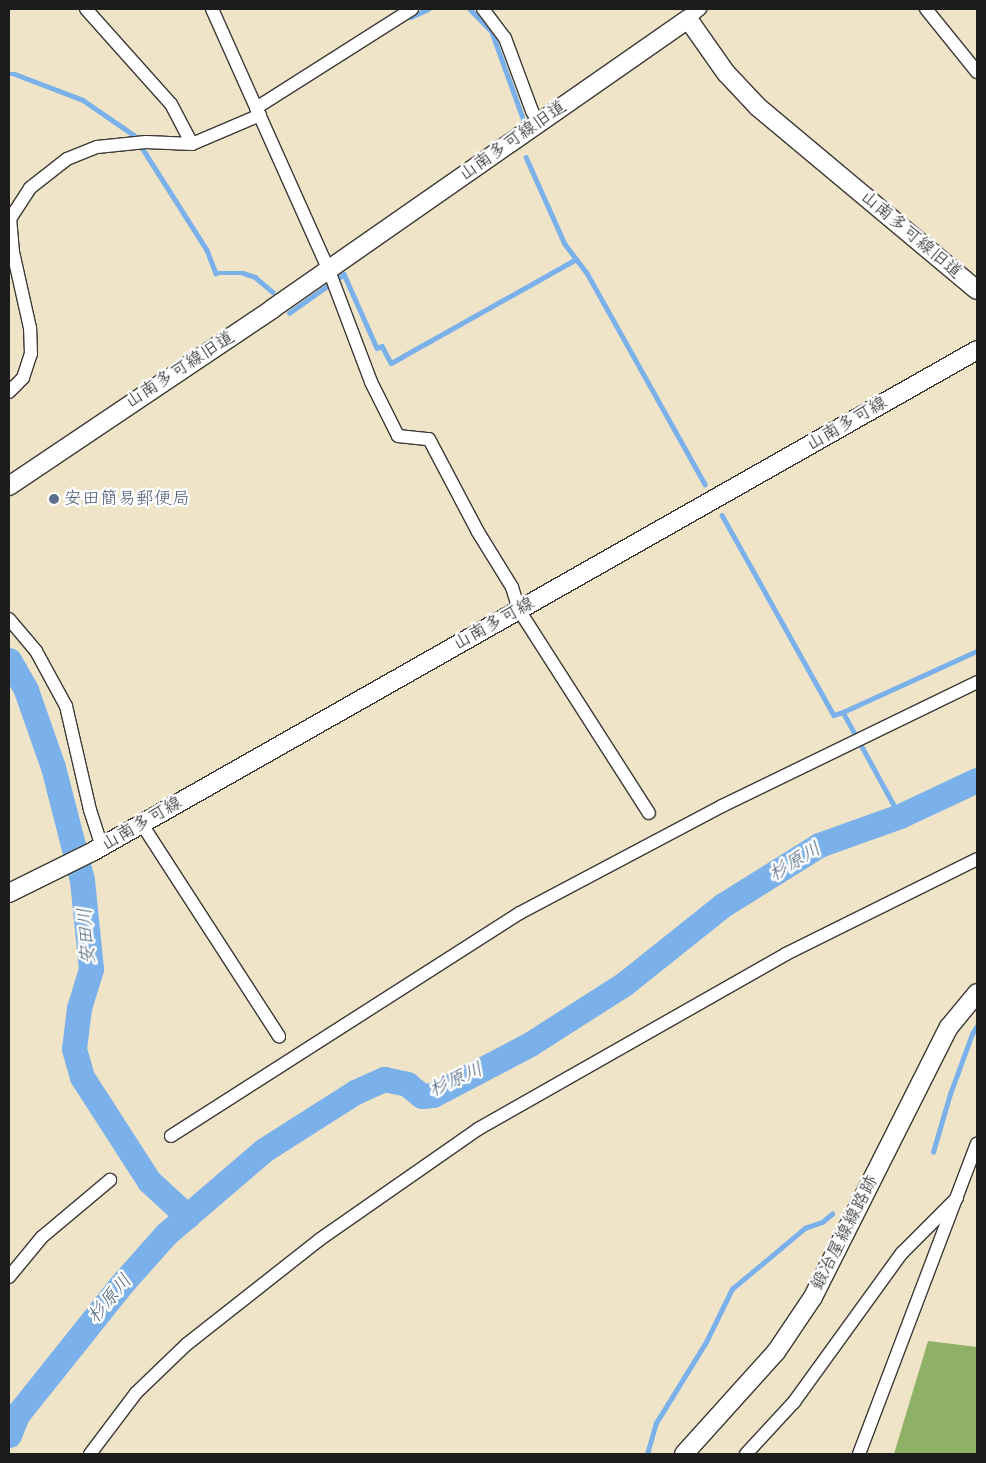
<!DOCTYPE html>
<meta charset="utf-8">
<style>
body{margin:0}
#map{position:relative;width:986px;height:1463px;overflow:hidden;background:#efe4c7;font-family:"Comic Neue","Klee One",sans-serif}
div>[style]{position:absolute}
.forest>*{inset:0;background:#8fb166}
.stream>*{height:4.5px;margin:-2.25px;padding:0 2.25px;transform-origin:2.25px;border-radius:2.25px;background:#7bb1ea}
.river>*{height:25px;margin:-12.5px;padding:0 12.5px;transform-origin:12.5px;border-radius:12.5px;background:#7bb1ea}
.roads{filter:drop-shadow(1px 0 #3c3a36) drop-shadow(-1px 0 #3c3a36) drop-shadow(0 1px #3c3a36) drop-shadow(0 -1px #3c3a36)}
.street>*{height:12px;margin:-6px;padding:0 6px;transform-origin:6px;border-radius:6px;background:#fff}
.secondary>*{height:18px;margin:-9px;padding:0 9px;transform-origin:9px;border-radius:9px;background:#fff}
.dots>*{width:14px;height:14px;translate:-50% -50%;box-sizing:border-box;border:2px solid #fff;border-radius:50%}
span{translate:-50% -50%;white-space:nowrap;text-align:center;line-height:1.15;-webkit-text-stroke:5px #fff;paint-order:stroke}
.street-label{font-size:18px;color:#1c1c1c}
.service-label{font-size:18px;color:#4e5e75}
.left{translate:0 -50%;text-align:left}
.water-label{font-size:19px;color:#475f79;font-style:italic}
.frame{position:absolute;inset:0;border:10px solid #1c1c1c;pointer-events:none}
</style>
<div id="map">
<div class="forest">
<div style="clip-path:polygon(928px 1341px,977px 1347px,977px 1454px,894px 1454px)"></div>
</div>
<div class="stream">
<div style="left:470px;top:9px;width:32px;rotate:46deg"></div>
<div style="left:492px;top:32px;width:95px;rotate:70.2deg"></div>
<div style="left:411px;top:17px;width:19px;rotate:-25deg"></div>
<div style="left:9px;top:74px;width:6px"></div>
<div style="left:15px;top:74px;width:73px;rotate:20.9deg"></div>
<div style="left:83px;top:100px;width:62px;rotate:34.5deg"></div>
<div style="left:134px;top:135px;width:136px;rotate:57.6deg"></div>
<div style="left:207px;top:250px;width:25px;rotate:69deg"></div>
<div style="left:216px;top:273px;width:27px"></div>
<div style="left:243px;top:273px;width:13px;rotate:18deg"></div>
<div style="left:255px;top:277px;width:23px;rotate:40deg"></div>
<div style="left:526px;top:157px;width:95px;rotate:65.9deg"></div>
<div style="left:565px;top:244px;width:36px;rotate:53deg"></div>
<div style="left:587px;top:273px;width:242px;rotate:60.8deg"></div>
<div style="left:289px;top:313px;width:67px;rotate:-35.3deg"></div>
<div style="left:344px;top:274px;width:81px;rotate:66deg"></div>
<div style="left:377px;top:348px;width:5px;rotate:-22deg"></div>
<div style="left:382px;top:346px;width:19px;rotate:62deg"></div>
<div style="left:391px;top:363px;width:212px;rotate:-29.3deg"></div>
<div style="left:722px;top:515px;width:229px;rotate:60.8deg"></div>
<div style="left:834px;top:715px;width:9px;rotate:-18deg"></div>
<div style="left:843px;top:712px;width:119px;rotate:61.3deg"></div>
<div style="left:843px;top:712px;width:147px;rotate:-24.5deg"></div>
<div style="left:933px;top:1152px;width:60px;rotate:-73.7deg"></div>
<div style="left:950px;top:1094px;width:64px;rotate:-69.9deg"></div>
<div style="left:972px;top:1034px;width:9px;rotate:-58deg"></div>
<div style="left:647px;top:1454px;width:32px;rotate:-74deg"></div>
<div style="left:656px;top:1423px;width:95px;rotate:-58.3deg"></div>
<div style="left:706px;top:1342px;width:59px;rotate:-63.9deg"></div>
<div style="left:732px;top:1289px;width:95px;rotate:-39.9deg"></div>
<div style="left:805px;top:1228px;width:18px;rotate:-19deg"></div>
<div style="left:822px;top:1222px;width:13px;rotate:-39deg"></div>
</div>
<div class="river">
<div style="left:9px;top:660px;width:34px;rotate:60deg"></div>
<div style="left:26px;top:690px;width:82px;rotate:70.7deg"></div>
<div style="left:53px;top:767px;width:117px;rotate:75.6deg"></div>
<div style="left:82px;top:880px;width:89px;rotate:84.2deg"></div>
<div style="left:91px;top:969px;width:41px;rotate:107.1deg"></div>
<div style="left:79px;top:1008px;width:41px;rotate:97deg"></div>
<div style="left:74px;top:1049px;width:29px;rotate:74deg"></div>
<div style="left:82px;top:1077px;width:124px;rotate:57.2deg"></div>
<div style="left:149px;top:1181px;width:52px;rotate:42.6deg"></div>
<div style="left:9px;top:1435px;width:22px;rotate:-68deg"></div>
<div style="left:17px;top:1415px;width:164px;rotate:-51.4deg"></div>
<div style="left:119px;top:1287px;width:71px;rotate:-48.4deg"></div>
<div style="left:166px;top:1234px;width:129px;rotate:-40.6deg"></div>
<div style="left:264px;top:1150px;width:108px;rotate:-32.5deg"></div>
<div style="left:355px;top:1092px;width:32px;rotate:-24deg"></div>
<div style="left:384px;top:1079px;width:24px;rotate:12deg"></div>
<div style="left:407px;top:1084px;width:19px;rotate:39deg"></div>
<div style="left:422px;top:1096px;width:11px;rotate:-5deg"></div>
<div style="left:433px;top:1095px;width:110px;rotate:-27.7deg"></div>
<div style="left:530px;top:1044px;width:112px;rotate:-32.6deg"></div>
<div style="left:624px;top:984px;width:127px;rotate:-38.6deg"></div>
<div style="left:723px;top:905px;width:113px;rotate:-32deg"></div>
<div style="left:819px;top:845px;width:86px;rotate:-19.7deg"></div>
<div style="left:900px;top:816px;width:85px;rotate:-25.1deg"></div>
</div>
<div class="roads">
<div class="street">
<div style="left:86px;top:9px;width:127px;rotate:48.2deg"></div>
<div style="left:171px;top:104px;width:45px;rotate:62.3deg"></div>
<div style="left:212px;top:9px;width:284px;rotate:65.9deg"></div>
<div style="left:328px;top:268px;width:122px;rotate:69.3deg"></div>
<div style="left:371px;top:382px;width:60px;rotate:63.4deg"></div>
<div style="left:398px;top:436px;width:31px;rotate:6deg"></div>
<div style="left:429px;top:439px;width:105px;rotate:62.2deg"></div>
<div style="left:478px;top:532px;width:65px;rotate:58.3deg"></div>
<div style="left:512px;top:587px;width:24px;rotate:73deg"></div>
<div style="left:519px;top:610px;width:241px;rotate:57.4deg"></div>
<div style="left:483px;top:9px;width:36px;rotate:53deg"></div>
<div style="left:505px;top:38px;width:78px;rotate:69.7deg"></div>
<div style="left:532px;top:111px;width:14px;rotate:60deg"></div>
<div style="left:926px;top:9px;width:81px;rotate:51deg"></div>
<div style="left:688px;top:19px;width:16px;rotate:-40deg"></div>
<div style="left:256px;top:108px;width:185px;rotate:-32.4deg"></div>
<div style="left:9px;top:392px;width:20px;rotate:-45deg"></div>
<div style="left:23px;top:378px;width:25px;rotate:-72deg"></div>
<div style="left:31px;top:354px;width:26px;rotate:-92deg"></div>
<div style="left:30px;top:328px;width:78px;rotate:-102.6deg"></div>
<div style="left:13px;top:252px;width:33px;rotate:-95deg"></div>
<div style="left:10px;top:219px;width:37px;rotate:-57deg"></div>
<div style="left:30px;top:188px;width:47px;rotate:-38.1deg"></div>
<div style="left:67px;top:159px;width:32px;rotate:-22deg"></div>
<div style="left:97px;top:147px;width:49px;rotate:-5.8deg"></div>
<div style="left:146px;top:142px;width:46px;rotate:2.5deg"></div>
<div style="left:192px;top:144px;width:74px;rotate:-23.1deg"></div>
<div style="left:9px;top:619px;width:42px;rotate:49.8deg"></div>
<div style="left:36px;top:651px;width:63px;rotate:61.4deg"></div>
<div style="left:66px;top:706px;width:107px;rotate:77deg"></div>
<div style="left:90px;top:810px;width:38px;rotate:72deg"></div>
<div style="left:146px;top:821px;width:8px;rotate:97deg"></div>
<div style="left:145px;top:829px;width:247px;rotate:57.1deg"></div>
<div style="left:171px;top:1136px;width:414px;rotate:-32.6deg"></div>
<div style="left:520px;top:913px;width:229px;rotate:-27.9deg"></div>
<div style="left:722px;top:806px;width:284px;rotate:-25.9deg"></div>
<div style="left:9px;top:1277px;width:52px;rotate:-50.5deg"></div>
<div style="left:42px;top:1237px;width:89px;rotate:-40deg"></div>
<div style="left:90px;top:1454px;width:76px;rotate:-53deg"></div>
<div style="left:136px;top:1393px;width:71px;rotate:-43.9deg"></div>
<div style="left:187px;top:1344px;width:168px;rotate:-38.2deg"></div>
<div style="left:319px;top:1240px;width:194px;rotate:-34.9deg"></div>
<div style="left:478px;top:1129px;width:354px;rotate:-29.6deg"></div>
<div style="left:786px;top:954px;width:213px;rotate:-26.4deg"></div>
<div style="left:746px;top:1454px;width:71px;rotate:-47.3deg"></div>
<div style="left:794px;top:1402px;width:184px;rotate:-54.1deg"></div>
<div style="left:902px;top:1253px;width:78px;rotate:-45deg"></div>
<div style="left:859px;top:1454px;width:332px;rotate:-69.2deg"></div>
</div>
<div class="secondary">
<div style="left:9px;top:486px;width:317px;rotate:-33.9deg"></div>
<div style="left:272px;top:309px;width:507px;rotate:-34.88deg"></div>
<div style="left:688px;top:19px;width:66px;rotate:54.9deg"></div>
<div style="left:726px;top:73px;width:47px;rotate:46.7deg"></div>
<div style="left:758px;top:107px;width:285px;rotate:39.9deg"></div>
<div style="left:9px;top:893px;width:93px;rotate:-26.3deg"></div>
<div style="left:92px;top:852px;width:1017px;rotate:-29.56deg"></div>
<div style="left:684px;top:1454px;width:137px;rotate:-48deg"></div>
<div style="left:776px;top:1352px;width:66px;rotate:-56.1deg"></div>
<div style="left:813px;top:1297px;width:302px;rotate:-63.3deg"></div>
<div style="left:949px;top:1027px;width:44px;rotate:-50.5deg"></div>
</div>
</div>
<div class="dots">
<div style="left:54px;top:499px;background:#5c6f8a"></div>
</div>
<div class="street-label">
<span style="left:513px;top:141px;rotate:-35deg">山南多可線旧道</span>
<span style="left:911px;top:235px;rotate:40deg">山南多可線旧道</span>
<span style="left:180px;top:370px;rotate:-33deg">山南多可線旧道</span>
<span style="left:847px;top:424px;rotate:-30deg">山南多可線</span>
<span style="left:494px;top:624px;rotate:-29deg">山南多可線</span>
<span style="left:142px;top:824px;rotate:-30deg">山南多可線</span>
<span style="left:845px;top:1233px;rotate:-63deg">鍛冶屋線線路跡</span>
</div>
<div class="service-label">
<span class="left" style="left:64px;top:499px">安田簡易郵便局</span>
</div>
<div class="water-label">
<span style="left:795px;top:862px;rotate:-31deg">杉原川</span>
<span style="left:87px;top:936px;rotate:-94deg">安田川</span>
<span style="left:456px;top:1080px;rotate:-24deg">杉原川</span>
<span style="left:110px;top:1299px;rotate:-50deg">杉原川</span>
</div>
<div class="frame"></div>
</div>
